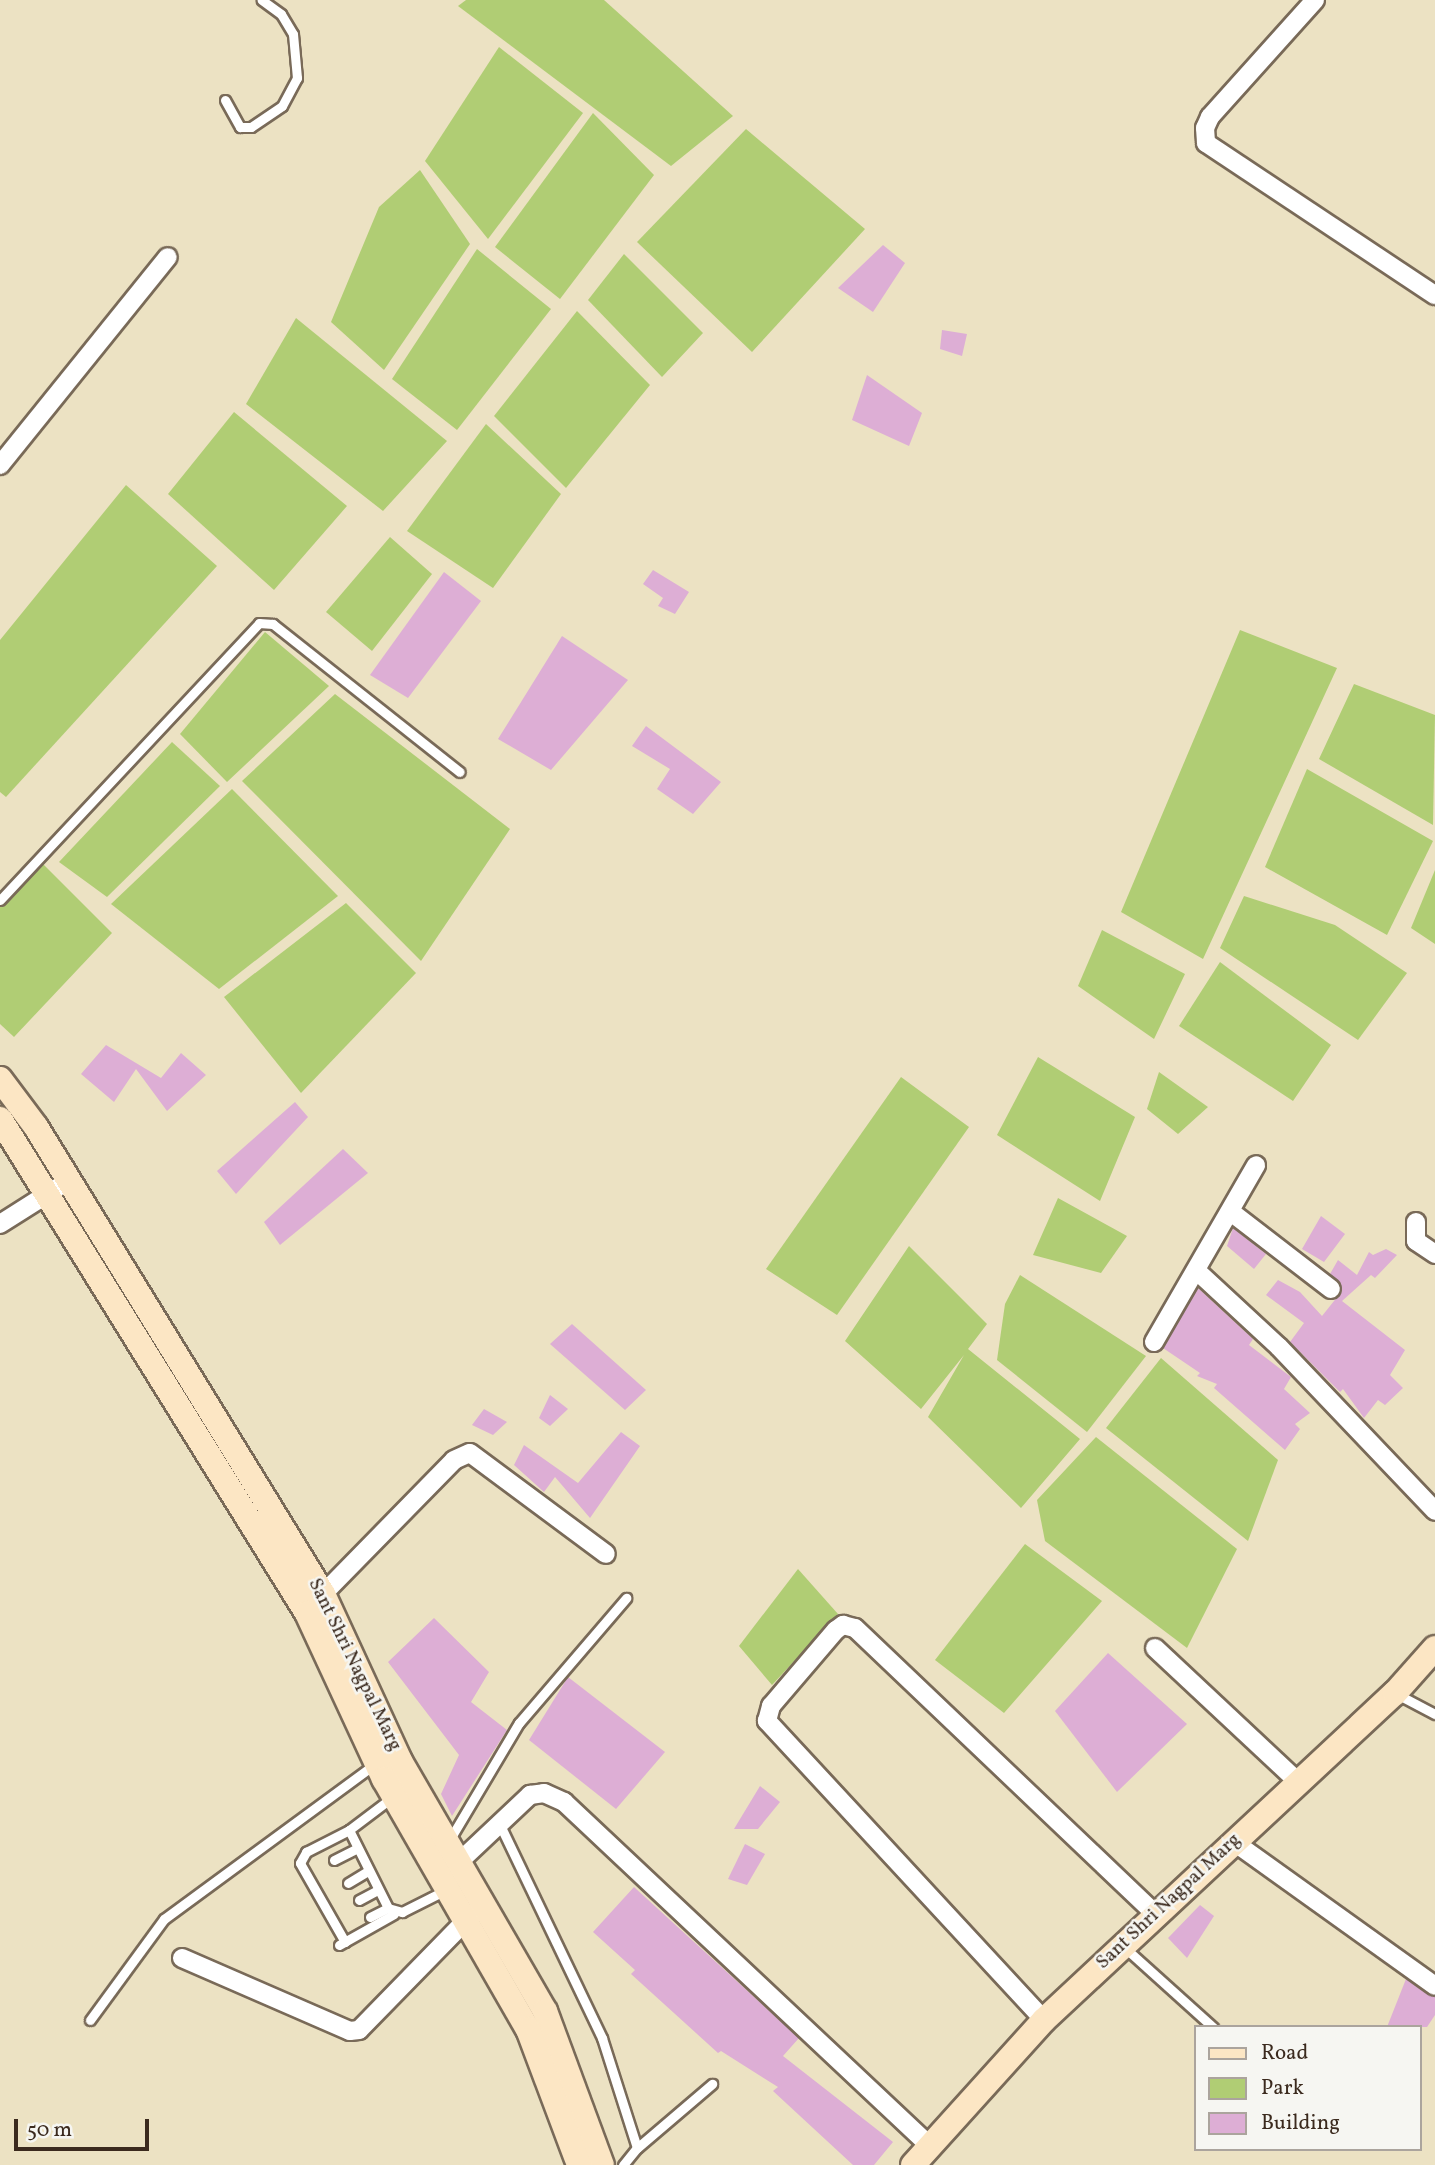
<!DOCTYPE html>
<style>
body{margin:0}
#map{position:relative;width:1435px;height:2165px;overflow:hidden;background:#ece2c3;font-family:Vollkorn,serif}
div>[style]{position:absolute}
.green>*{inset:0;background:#b0cd74}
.building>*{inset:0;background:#ddaed5}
.roads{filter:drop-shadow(2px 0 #796a58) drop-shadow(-2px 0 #796a58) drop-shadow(0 2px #796a58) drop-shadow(0 -2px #796a58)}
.lane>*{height:9px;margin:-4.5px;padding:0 4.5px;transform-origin:4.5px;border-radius:4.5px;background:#fff}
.street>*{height:18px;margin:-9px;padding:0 9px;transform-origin:9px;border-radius:9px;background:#fff}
.secondary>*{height:24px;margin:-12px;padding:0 12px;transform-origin:12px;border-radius:12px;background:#fce6c4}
span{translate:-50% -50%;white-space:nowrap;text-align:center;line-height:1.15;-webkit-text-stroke:5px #f6f6f2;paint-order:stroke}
.street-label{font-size:19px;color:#3b2a1e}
.legend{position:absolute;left:1194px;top:2025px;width:228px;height:126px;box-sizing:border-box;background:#f6f6f2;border:2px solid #aba49d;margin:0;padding:9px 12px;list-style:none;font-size:21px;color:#3b2a1e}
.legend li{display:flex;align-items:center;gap:14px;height:35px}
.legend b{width:35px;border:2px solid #aba49d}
.scale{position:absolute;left:14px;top:2119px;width:135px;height:32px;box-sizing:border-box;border:4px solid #3b2a1e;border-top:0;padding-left:9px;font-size:21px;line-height:24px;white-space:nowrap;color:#3b2a1e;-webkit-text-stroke:5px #f6f6f2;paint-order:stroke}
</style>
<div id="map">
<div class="green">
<div style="clip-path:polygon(466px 0,604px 0,733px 116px,671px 166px,458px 6px)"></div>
<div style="clip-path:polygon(499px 47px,583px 113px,488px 239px,425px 161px)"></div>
<div style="clip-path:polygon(593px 113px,654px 175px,560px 299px,495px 247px)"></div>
<div style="clip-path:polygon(746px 129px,865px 229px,752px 352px,637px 242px)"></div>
<div style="clip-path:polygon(420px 170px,470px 244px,384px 370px,331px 322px,379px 207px)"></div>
<div style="clip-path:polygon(477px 249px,551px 309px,457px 430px,392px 379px)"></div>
<div style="clip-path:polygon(624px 254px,703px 333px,662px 377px,588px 300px)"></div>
<div style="clip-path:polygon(577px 311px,650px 385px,566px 488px,494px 416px)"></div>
<div style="clip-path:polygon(296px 318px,447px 441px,383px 511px,246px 404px)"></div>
<div style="clip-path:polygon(234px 412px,347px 506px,274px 590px,168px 494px)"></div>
<div style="clip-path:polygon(486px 424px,561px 494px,493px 588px,407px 531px)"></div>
<div style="clip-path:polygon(126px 485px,217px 566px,6px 797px,0 792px,0 640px)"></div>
<div style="clip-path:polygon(390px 537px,432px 574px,372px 651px,326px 612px)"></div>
<div style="clip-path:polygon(1240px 630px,1337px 668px,1203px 959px,1121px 912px)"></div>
<div style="clip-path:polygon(265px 632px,329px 686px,227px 782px,180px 734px)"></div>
<div style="clip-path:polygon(1354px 684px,1435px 715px,1433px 825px,1319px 759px)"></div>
<div style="clip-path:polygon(335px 694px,510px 829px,421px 961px,242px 781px)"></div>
<div style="clip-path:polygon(172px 742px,220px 786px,107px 897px,59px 862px)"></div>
<div style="clip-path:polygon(1307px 769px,1433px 841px,1387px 935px,1265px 867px)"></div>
<div style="clip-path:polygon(232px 789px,338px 896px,219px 989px,111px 904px)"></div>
<div style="clip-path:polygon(40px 861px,112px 933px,14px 1037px,0 1024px,0 905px)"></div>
<div style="clip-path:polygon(1435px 870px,1435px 944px,1411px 928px)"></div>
<div style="clip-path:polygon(1244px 896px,1335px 925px,1407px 973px,1358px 1040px,1220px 948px)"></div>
<div style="clip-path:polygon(346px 903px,416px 973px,301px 1093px,224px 997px)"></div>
<div style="clip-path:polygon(1102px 930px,1185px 974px,1154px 1039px,1078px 986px)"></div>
<div style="clip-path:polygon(1220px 962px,1331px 1045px,1293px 1101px,1179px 1026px)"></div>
<div style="clip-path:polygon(1038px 1057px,1135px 1117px,1100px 1201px,997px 1135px)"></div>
<div style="clip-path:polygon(1159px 1072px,1208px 1107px,1178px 1134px,1147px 1109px)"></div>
<div style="clip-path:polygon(901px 1077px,969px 1127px,837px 1315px,766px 1269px)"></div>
<div style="clip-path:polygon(1058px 1198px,1127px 1236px,1101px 1273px,1033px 1255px)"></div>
<div style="clip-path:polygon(909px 1246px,987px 1324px,968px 1349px,1080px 1439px,1021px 1508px,928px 1417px,964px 1355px,921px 1409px,845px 1341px)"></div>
<div style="clip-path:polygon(1020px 1275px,1146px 1356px,1087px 1432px,997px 1360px,1005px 1304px)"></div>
<div style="clip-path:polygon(1161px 1358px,1278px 1460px,1248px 1541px,1106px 1428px)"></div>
<div style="clip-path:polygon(1096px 1437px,1237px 1549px,1187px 1648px,1045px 1541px,1037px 1500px)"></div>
<div style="clip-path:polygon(1025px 1544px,1102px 1601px,1004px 1713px,935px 1660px)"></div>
<div style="clip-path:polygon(798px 1569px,838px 1614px,772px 1685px,739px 1646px)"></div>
</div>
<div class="building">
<div style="clip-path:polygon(883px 245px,905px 263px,873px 312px,838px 288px)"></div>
<div style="clip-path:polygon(942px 330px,967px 334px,962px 356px,940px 349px)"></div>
<div style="clip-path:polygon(867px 375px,922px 413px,909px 446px,852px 420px)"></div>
<div style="clip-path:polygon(653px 570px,689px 592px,675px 614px,658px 606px,663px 598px,643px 584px)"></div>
<div style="clip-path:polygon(444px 572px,481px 601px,408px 698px,370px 675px)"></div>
<div style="clip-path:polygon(562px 636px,628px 680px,551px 770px,498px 739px)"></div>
<div style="clip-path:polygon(646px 726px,721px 782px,693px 814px,657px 789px,670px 769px,632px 746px)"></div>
<div style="clip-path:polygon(106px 1045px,161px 1078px,181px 1053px,206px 1075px,167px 1111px,136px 1069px,114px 1102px,81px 1074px)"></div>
<div style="clip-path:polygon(295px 1102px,308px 1117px,236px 1194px,217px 1171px)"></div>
<div style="clip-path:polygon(343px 1149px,368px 1173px,280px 1245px,264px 1222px)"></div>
<div style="clip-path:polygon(1321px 1216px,1345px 1234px,1324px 1262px,1302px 1249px)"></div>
<div style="clip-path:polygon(1233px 1228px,1266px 1254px,1254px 1269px,1227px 1246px)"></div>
<div style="clip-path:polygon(1386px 1249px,1397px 1255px,1375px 1278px,1371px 1275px,1342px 1301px,1405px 1350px,1390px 1375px,1403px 1388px,1385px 1405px,1378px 1400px,1364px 1418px,1343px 1389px,1340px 1392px,1290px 1342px,1304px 1323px,1266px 1295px,1278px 1280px,1300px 1292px,1322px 1316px,1342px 1291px,1330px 1274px,1338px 1260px,1357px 1275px,1369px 1252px,1373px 1255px)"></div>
<div style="clip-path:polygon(1198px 1288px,1253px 1339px,1249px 1345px,1291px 1377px,1284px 1389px,1310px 1413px,1295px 1424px,1300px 1429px,1285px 1450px,1214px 1388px,1217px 1384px,1197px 1376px,1200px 1373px,1163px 1348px)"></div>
<div style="clip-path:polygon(572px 1324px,646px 1390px,625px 1410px,550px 1344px)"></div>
<div style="clip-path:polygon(550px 1395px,568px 1409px,550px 1426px,539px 1418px)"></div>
<div style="clip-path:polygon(484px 1409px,507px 1422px,493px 1435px,472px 1425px)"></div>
<div style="clip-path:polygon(621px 1432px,640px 1446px,590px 1518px,555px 1477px,544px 1492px,514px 1465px,524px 1445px,578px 1483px)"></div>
<div style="clip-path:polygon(434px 1618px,489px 1672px,471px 1702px,507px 1730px,452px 1816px,441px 1794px,459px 1755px,388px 1662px)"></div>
<div style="clip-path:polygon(1108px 1653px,1187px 1724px,1117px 1792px,1055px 1711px)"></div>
<div style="clip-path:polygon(568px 1677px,665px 1752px,616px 1809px,529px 1740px)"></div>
<div style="clip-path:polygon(760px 1786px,780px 1802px,758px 1829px,734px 1829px)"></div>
<div style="clip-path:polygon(745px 1844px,765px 1854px,747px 1885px,728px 1879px)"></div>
<div style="clip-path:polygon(634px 1887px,799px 2038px,783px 2056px,893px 2142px,874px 2165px,853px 2165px,773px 2091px,778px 2087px,721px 2051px,718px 2053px,631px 1974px,635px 1970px,593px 1932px)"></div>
<div style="clip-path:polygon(1200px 1905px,1214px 1916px,1187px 1958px,1168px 1938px)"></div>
<div style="clip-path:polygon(1406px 1979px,1435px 1997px,1435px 2015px,1427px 2027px,1387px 2027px)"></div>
</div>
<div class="roads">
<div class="lane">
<div style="left:225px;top:100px;width:31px;rotate:61deg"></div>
<div style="left:240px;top:127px;width:11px"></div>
<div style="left:251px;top:127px;width:37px;rotate:-34deg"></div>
<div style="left:282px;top:106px;width:32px;rotate:-62deg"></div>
<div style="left:297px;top:78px;width:44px;rotate:-95.2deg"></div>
<div style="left:293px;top:34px;width:23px;rotate:-121deg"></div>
<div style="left:281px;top:14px;width:24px;rotate:-144deg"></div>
<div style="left:0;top:900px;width:379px;rotate:-46.9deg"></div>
<div style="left:259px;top:623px;width:14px;rotate:4deg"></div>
<div style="left:273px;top:624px;width:238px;rotate:38.4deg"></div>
<div style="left:1397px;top:1694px;width:43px;rotate:27.8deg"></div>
<div style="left:394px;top:1796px;width:56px;rotate:142.9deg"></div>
<div style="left:349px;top:1830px;width:87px;rotate:63.4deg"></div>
<div style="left:388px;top:1908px;width:15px;rotate:16deg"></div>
<div style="left:402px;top:1912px;width:49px;rotate:-26.6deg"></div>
<div style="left:500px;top:1825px;width:236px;rotate:64.4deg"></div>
<div style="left:602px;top:2038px;width:115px;rotate:72.3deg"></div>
<div style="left:450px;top:1839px;width:135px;rotate:-59.3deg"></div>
<div style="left:519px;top:1723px;width:165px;rotate:-49.4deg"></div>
<div style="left:334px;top:1860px;width:25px;rotate:-27deg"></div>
<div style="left:348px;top:1883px;width:23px;rotate:-31deg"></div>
<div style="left:359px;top:1900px;width:21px;rotate:-28deg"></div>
<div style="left:370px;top:1917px;width:20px;rotate:-27deg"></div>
<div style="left:345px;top:1942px;width:91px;rotate:-119.7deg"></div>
<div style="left:300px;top:1863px;width:13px;rotate:-61deg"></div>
<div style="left:306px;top:1852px;width:48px;rotate:-27.1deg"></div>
<div style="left:339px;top:1945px;width:63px;rotate:-29.4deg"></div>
<div style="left:1124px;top:1947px;width:120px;rotate:42deg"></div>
<div style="left:90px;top:2020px;width:125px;rotate:-53.8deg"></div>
<div style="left:164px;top:1919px;width:262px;rotate:-36.3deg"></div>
<div style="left:623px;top:2165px;width:22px;rotate:-51deg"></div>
<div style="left:637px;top:2148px;width:99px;rotate:-40.5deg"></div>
</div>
<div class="street">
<div style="left:1315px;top:0;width:157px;rotate:131.9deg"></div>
<div style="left:1210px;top:117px;width:12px;rotate:114deg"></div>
<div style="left:1205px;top:128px;width:15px;rotate:86deg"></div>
<div style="left:1206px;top:143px;width:275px;rotate:33.6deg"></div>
<div style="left:0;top:465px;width:267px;rotate:-51.1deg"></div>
<div style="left:1231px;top:1212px;width:126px;rotate:37.6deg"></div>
<div style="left:1416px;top:1222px;width:19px;rotate:90deg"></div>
<div style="left:1416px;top:1241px;width:23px;rotate:34deg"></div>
<div style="left:0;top:1224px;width:67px;rotate:-32.3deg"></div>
<div style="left:1198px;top:1272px;width:110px;rotate:42.8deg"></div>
<div style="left:1279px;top:1347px;width:226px;rotate:46.4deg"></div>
<div style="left:1154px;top:1342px;width:204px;rotate:-60deg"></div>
<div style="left:323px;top:1594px;width:187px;rotate:-45.6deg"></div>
<div style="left:454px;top:1460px;width:17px;rotate:-24deg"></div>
<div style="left:470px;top:1453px;width:169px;rotate:36.6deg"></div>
<div style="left:1155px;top:1648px;width:193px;rotate:43.1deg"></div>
<div style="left:1234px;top:1842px;width:247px;rotate:35.6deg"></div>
<div style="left:459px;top:1862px;width:98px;rotate:-43.3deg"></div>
<div style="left:530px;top:1795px;width:14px;rotate:-8deg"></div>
<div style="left:544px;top:1793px;width:22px;rotate:24deg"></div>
<div style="left:564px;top:1802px;width:502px;rotate:43.23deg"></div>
<div style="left:182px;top:1958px;width:183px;rotate:23.5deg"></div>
<div style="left:350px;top:2031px;width:9px;rotate:-6deg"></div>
<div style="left:359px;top:2030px;width:163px;rotate:-45.7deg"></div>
<div style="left:1044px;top:2020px;width:408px;rotate:-132.8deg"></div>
<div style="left:767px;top:1721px;width:16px;rotate:-75deg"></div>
<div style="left:771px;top:1706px;width:100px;rotate:-49.5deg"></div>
<div style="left:836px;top:1630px;width:9px;rotate:-36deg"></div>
<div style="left:843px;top:1625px;width:12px;rotate:14deg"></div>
<div style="left:855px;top:1628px;width:414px;rotate:43.6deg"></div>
</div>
<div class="secondary">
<div style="left:0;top:1079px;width:60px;rotate:53.1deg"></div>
<div style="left:36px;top:1127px;width:548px;rotate:58.43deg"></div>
<div style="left:323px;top:1594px;width:184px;rotate:65.2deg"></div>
<div style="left:400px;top:1761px;width:289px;rotate:59.9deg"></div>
<div style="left:545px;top:2011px;width:164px;rotate:69.7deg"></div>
<div style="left:0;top:1119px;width:582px;rotate:58.14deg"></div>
<div style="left:307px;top:1613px;width:183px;rotate:65.1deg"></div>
<div style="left:384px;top:1779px;width:289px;rotate:60.1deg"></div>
<div style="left:528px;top:2029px;width:145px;rotate:69.4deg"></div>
<div style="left:913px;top:2165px;width:195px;rotate:-47.9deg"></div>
<div style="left:1044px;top:2020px;width:480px;rotate:-43deg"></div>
<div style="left:1395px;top:1693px;width:60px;rotate:-48.4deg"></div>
</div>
</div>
<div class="street-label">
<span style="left:354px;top:1665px;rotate:64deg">Sant Shri Nagpal Marg</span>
<span style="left:1169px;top:1902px;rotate:-43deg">Sant Shri Nagpal Marg</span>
</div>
<ul class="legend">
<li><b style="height:9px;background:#fce6c4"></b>Road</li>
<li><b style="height:19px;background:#b0cd74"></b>Park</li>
<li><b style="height:19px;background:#ddaed5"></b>Building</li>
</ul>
<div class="scale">50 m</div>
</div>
